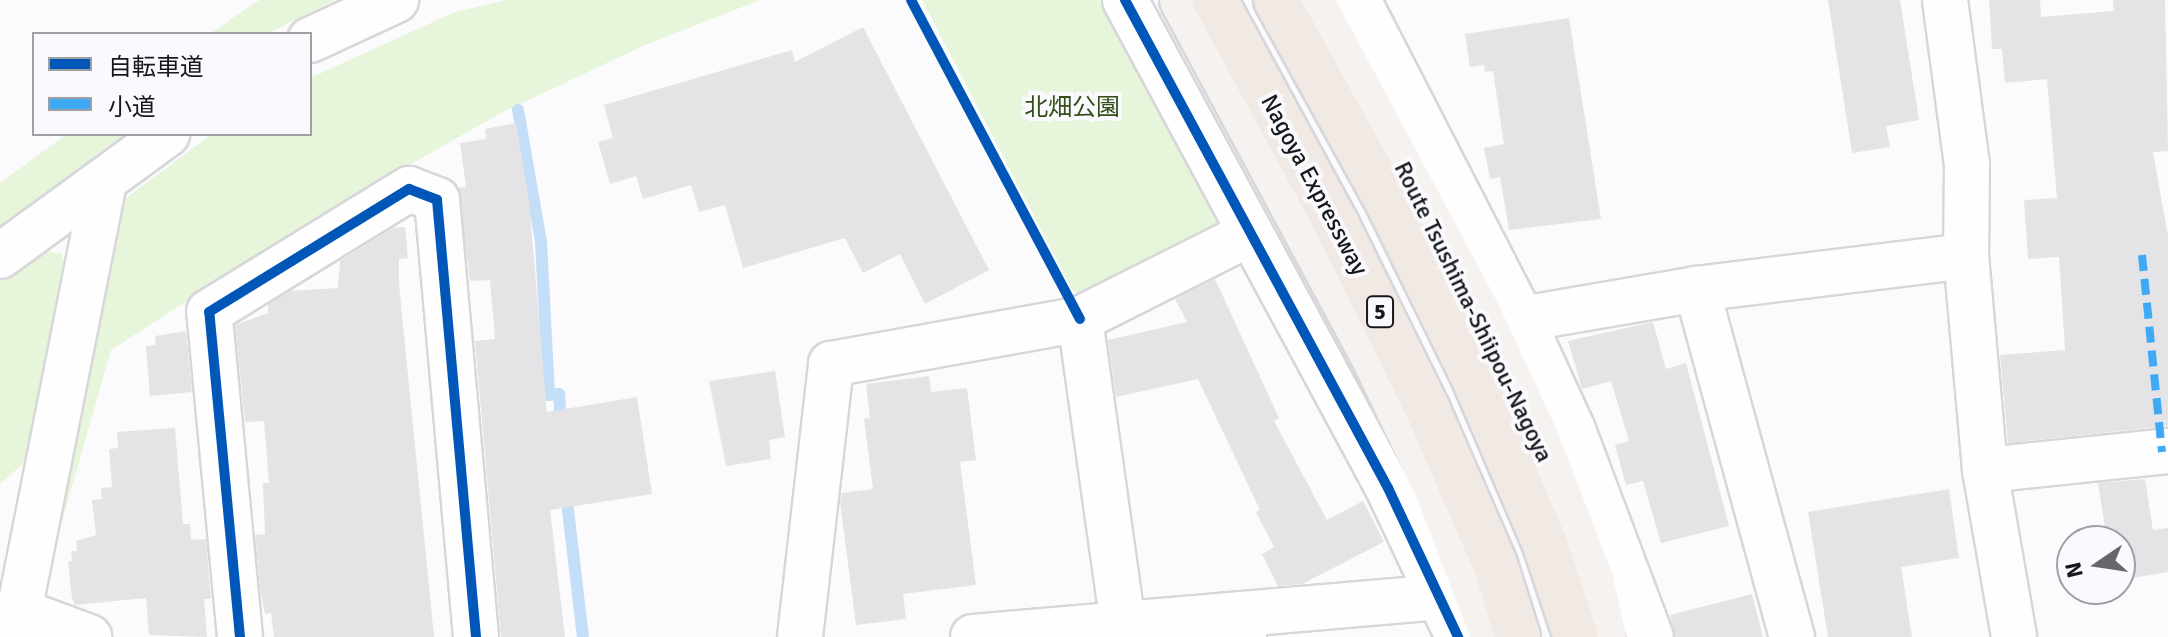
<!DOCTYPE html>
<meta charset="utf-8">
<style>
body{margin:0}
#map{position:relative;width:2168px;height:637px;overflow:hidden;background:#fbfbfd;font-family:Signika,"Noto Sans JP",sans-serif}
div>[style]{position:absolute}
.green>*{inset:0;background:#e7f5db}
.stream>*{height:12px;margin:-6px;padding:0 6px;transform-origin:6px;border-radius:6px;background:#c4def7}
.building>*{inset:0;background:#e4e4e7}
.roads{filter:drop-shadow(2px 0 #d7d7da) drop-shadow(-2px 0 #d7d7da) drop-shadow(0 2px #d7d7da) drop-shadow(0 -2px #d7d7da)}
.minor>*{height:44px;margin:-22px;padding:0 22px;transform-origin:22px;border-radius:22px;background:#fefeff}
.major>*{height:44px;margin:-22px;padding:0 22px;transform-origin:22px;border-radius:22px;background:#f6f2ef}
.highway>*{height:44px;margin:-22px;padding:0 22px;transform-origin:22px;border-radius:22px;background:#f1e9e4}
.quiet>*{height:8px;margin-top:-4px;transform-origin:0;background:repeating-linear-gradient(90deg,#3fa9f5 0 16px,transparent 0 24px)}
.cycleway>*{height:10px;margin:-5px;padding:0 5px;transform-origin:5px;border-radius:5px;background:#0057b8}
span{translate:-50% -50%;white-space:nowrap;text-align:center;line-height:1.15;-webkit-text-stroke:8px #fafafe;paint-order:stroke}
.shield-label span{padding:2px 6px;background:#fafafe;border:2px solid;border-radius:6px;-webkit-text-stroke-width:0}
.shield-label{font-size:22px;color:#18181c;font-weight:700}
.park-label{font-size:24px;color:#344d19}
.street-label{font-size:24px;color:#18181c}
.legend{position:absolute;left:32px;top:32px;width:280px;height:104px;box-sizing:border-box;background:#fafafe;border:2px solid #a0a0a4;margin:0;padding:10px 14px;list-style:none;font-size:24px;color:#18181c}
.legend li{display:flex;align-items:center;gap:16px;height:40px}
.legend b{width:40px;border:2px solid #a0a0a4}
.north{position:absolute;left:2056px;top:525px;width:80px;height:80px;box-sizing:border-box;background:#fafafe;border:2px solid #a0a0a4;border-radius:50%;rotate:257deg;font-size:22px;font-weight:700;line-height:32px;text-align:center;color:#18181c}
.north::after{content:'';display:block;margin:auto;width:28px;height:36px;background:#67676b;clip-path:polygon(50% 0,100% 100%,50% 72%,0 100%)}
</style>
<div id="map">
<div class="green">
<div style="clip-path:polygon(259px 0,335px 0,267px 34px,210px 34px)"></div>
<div style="clip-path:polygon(507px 0,760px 0,643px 46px,501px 113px,316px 218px,111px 350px,51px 560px,56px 494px,123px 200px,212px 134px,310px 134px,310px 78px,455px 12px)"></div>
<div style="clip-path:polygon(922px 0,1109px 0,1221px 217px,1217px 236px,1093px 297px,1073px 291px)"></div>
<div style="clip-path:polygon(67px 134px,125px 134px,0 228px,0 183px)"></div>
<div style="clip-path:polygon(40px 251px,61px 253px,67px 279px,33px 455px,0 484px,0 279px)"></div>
</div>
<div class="stream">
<div style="left:518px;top:110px;width:134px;rotate:80.1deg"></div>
<div style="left:541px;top:242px;width:153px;rotate:87deg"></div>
<div style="left:549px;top:395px;width:10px;rotate:-6deg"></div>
<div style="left:559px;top:394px;width:29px;rotate:86deg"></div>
<div style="left:566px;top:493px;width:145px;rotate:83.3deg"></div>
</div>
<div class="building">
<div style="clip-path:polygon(1828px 0,1900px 0,1919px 120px,1886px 126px,1890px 147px,1852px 153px)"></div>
<div style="clip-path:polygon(1989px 0,2040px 0,2041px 17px,2114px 11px,2113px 0,2165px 0,2168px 151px,2153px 152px,2168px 236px,2168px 426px,2008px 443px,2000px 355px,2065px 350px,2059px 257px,2028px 259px,2024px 200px,2057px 198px,2047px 79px,2005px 83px,2002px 49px,1992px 49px)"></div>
<div style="clip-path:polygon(1569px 18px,1601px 219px,1509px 230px,1500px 177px,1490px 179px,1484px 148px,1504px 144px,1493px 71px,1485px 72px,1484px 65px,1470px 67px,1465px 34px)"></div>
<div style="clip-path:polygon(863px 27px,989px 270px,925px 304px,900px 254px,863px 273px,845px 238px,743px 268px,725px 205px,699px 212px,691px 185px,643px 199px,636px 176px,610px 184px,598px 142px,613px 138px,604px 105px,792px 50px,795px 62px)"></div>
<div style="clip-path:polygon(516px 123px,529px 200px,547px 412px,637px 397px,652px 494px,550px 510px,565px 637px,501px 637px,475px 341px,495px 339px,490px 280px,470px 281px,458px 188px,466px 187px,460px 143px,486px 139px,485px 129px)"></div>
<div style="clip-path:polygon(405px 227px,408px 258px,399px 259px,399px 284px,434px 637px,274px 637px,271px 613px,265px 614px,261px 595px,255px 535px,265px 534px,263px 483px,269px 483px,264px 421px,245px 422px,235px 325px,268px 313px,268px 305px,290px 291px,338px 288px,340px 261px,393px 228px)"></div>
<div style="clip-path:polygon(1215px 279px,1279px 418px,1274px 421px,1327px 520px,1363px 501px,1384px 542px,1302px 584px,1278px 586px,1262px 554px,1274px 547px,1256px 512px,1260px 510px,1198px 379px,1116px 397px,1108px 340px,1187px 322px,1175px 299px)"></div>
<div style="clip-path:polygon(1653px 322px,1666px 369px,1686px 363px,1729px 526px,1661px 543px,1643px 481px,1626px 485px,1615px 445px,1629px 441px,1611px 381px,1582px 389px,1568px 341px)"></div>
<div style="clip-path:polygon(186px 331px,192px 392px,150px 396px,146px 346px,156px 345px,155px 336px)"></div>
<div style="clip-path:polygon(775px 371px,785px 437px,769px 440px,771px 459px,726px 466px,709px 381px)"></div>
<div style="clip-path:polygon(929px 376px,931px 392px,967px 388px,976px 460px,960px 462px,976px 585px,903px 594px,906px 619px,856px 625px,840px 502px,842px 493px,873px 489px,864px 419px,870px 418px,866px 384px)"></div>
<div style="clip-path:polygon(175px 428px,183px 524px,190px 524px,191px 540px,206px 539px,211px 599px,204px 599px,207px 637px,149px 635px,146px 598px,75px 605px,72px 598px,68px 562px,72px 561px,71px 551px,77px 551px,76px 541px,96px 535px,92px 500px,102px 499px,101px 488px,112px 487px,109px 449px,118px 448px,117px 432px)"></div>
<div style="clip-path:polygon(2145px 479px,2153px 530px,2168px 528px,2168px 572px,2120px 580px,2120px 541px,2107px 541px,2098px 483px)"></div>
<div style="clip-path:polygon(1949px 489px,1959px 558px,1901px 567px,1912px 637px,1828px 637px,1808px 512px)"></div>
<div style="clip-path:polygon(1752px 594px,1763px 637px,1675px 637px,1670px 615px)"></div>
</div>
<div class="roads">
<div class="minor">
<div style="left:1125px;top:0;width:554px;rotate:61.68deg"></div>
<div style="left:1388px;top:488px;width:165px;rotate:64.8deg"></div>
<div style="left:1358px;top:0;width:359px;rotate:62.8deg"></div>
<div style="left:1522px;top:319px;width:122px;rotate:65.3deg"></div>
<div style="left:1573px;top:430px;width:221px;rotate:69.4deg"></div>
<div style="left:1945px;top:0;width:165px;rotate:82.4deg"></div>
<div style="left:1967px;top:164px;width:92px;rotate:90.6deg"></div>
<div style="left:1966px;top:256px;width:215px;rotate:84.9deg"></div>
<div style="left:1985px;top:470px;width:169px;rotate:80.1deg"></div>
<div style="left:310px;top:40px;width:95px;rotate:-24.9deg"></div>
<div style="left:0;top:256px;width:207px;rotate:-36.1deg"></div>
<div style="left:1080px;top:319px;width:308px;rotate:82deg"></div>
<div style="left:1522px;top:319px;width:178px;rotate:-9.7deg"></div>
<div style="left:1985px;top:470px;width:184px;rotate:-5.9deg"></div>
<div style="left:22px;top:612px;width:72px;rotate:20.5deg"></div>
<div style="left:1242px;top:614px;width:198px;rotate:-4.9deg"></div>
<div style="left:14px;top:637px;width:460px;rotate:-78.8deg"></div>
<div style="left:240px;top:637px;width:326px;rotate:-95.4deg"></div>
<div style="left:209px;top:312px;width:235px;rotate:-31.6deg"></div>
<div style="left:409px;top:189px;width:30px;rotate:21deg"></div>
<div style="left:437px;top:200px;width:439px;rotate:84.9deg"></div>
<div style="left:800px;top:637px;width:275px;rotate:-83.5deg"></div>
<div style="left:831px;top:364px;width:253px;rotate:-10.2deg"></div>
<div style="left:1080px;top:319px;width:189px;rotate:-26.7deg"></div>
<div style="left:973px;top:637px;width:270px;rotate:-4.9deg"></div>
<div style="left:1242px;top:614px;width:23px;rotate:85deg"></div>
<div style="left:1792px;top:637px;width:361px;rotate:-105.3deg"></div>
<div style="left:1697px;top:289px;width:271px;rotate:-7deg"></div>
</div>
<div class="major">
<div style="left:1182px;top:0;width:400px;rotate:61.8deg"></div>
<div style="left:1371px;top:352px;width:150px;rotate:64.3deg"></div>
<div style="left:1436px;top:487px;width:161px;rotate:68.9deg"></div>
<div style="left:1311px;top:0;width:361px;rotate:61.9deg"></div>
<div style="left:1481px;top:319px;width:136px;rotate:65.1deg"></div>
<div style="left:1538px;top:442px;width:147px;rotate:68.9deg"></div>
<div style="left:1591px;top:579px;width:59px;rotate:77.4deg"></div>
</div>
<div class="highway">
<div style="left:1215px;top:0;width:258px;rotate:61.5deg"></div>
<div style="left:1338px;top:227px;width:204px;rotate:63.8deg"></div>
<div style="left:1428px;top:410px;width:168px;rotate:66.5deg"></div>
<div style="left:1495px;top:564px;width:77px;rotate:72.5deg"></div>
<div style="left:1276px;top:0;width:230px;rotate:61.1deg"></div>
<div style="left:1387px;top:201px;width:200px;rotate:63.9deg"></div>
<div style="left:1475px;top:381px;width:175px;rotate:66.8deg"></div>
<div style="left:1544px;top:542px;width:100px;rotate:71.4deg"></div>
</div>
</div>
<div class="quiet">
<div style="left:2142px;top:255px;width:198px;rotate:84.2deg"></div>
</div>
<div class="cycleway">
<div style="left:911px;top:0;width:361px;rotate:62.1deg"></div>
<div style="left:1125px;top:0;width:554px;rotate:61.68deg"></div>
<div style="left:1388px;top:488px;width:165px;rotate:64.8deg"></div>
<div style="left:240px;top:637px;width:326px;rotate:-95.4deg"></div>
<div style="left:209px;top:312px;width:235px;rotate:-31.6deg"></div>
<div style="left:409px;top:189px;width:30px;rotate:21deg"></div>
<div style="left:437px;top:200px;width:439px;rotate:84.9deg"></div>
</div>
<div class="shield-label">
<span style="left:1380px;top:312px">5</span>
</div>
<div class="park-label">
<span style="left:1072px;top:108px">北畑公園</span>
</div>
<div class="street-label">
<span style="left:1314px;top:185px;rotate:62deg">Nagoya Expressway</span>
<span style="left:1473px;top:312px;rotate:64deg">Route Tsushima-Shiipou-Nagoya</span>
</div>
<ul class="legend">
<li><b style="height:10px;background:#0057b8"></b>自転車道</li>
<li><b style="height:10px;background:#3fa9f5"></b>小道</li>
</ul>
<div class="north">N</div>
</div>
